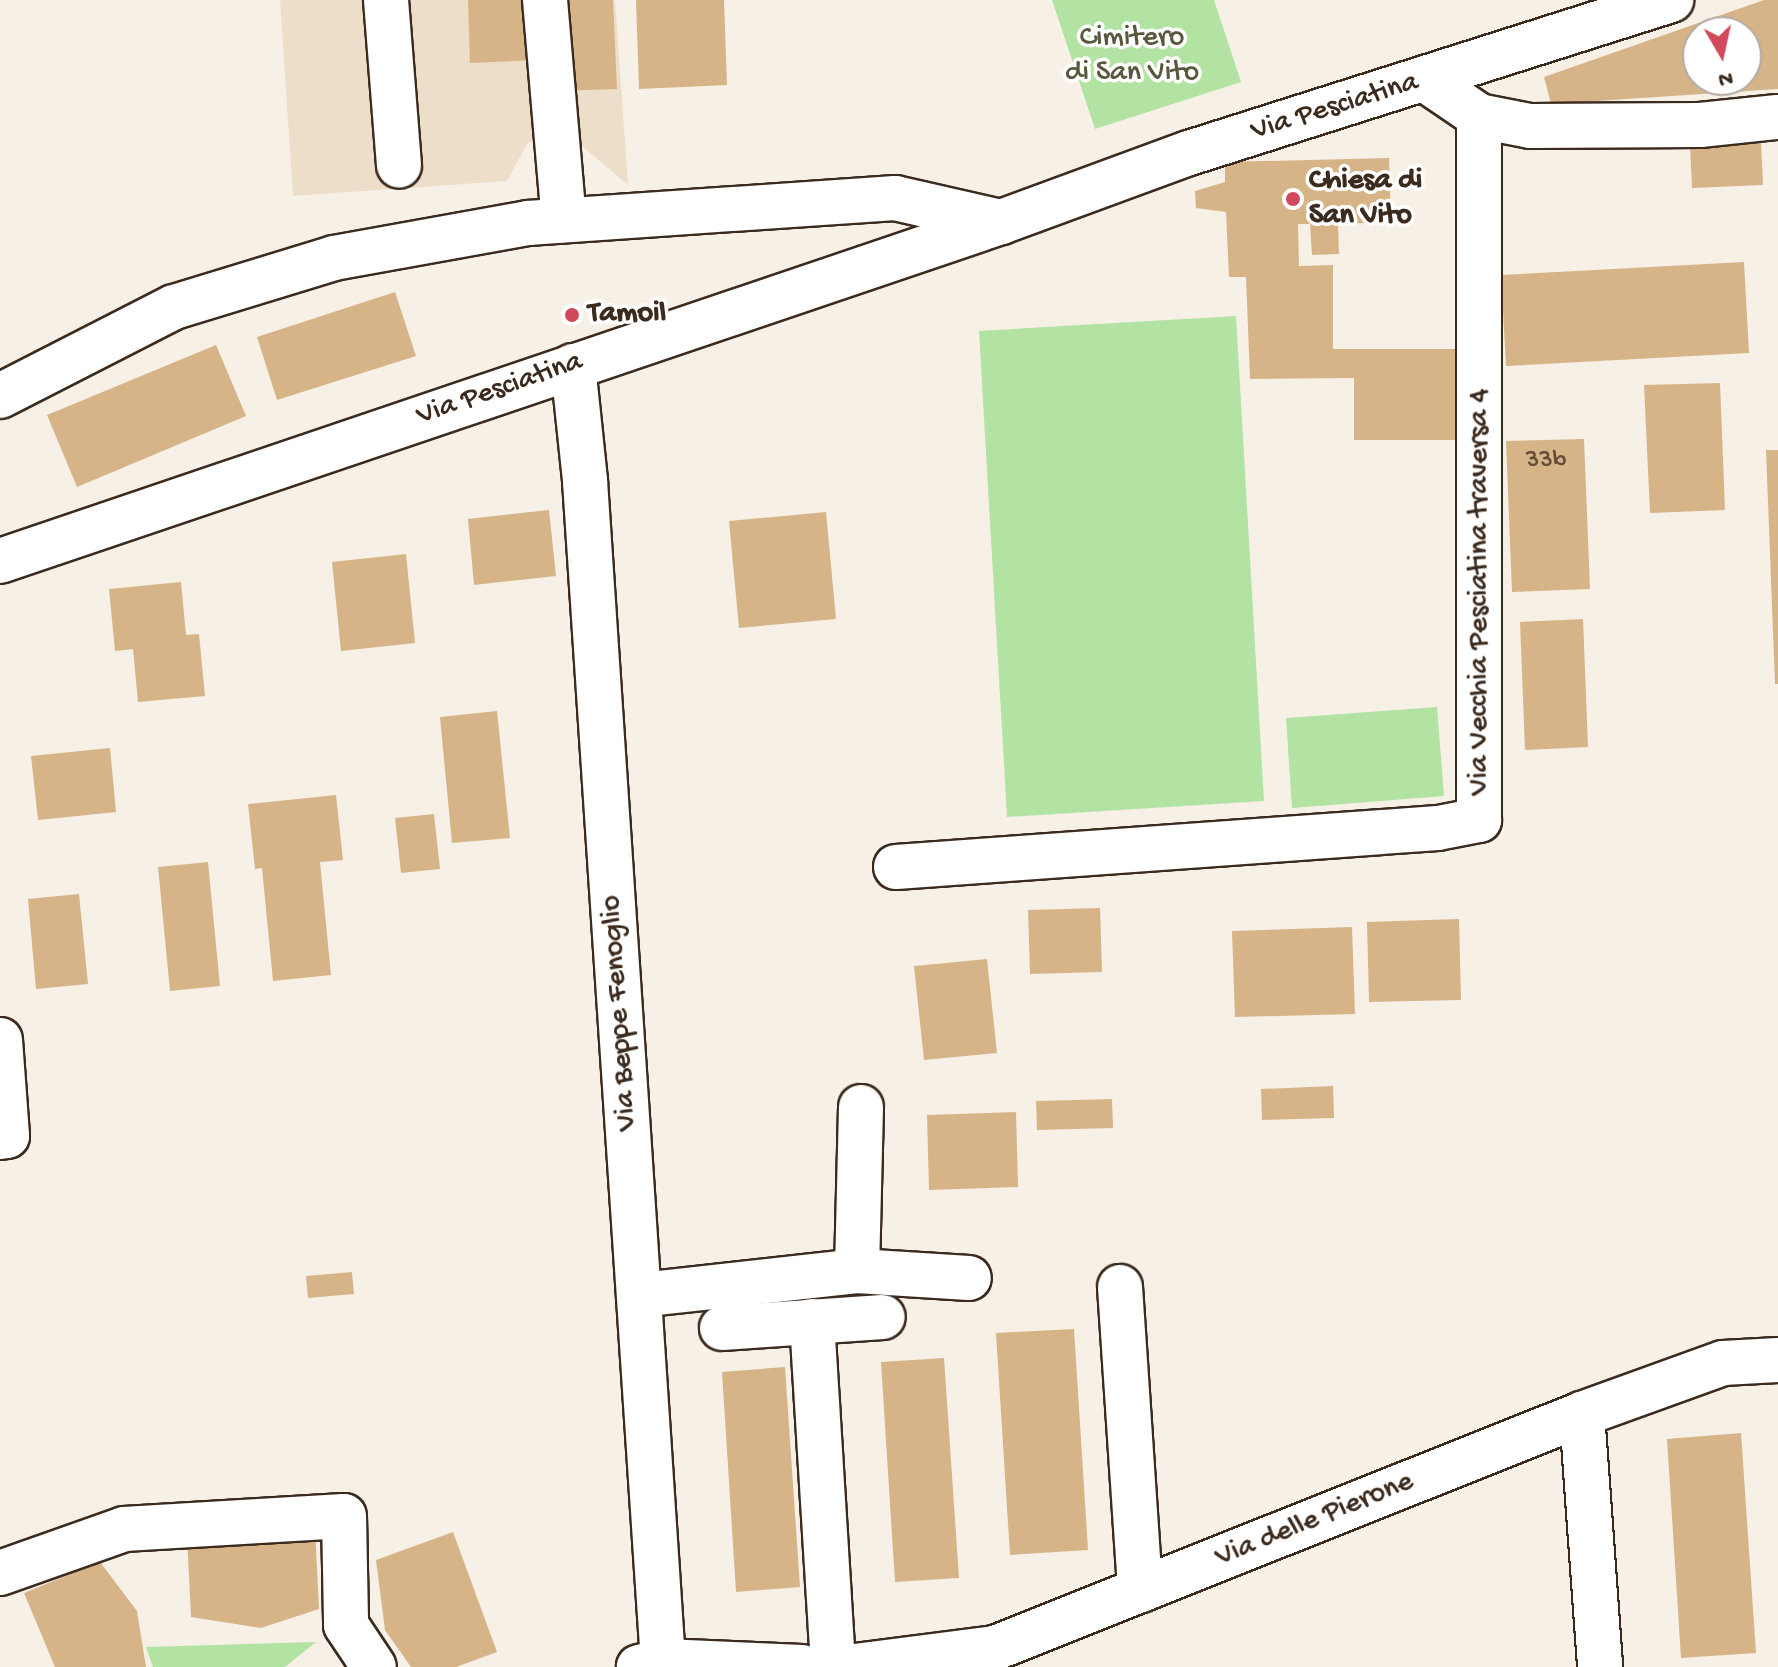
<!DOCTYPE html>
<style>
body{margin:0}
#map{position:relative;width:1778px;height:1667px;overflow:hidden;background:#f7f0e7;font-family:"Gochi Hand",sans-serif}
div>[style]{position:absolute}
.built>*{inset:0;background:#eddeca}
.green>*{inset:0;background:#b3e3a2}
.building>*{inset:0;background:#d6b488}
.roads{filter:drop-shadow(2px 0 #3b2a1e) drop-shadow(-2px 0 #3b2a1e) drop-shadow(0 2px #3b2a1e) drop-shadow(0 -2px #3b2a1e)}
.minor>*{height:44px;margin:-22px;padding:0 22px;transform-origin:22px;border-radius:22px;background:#fff}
.major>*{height:44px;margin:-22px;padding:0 22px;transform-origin:22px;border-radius:22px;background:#fff}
.dots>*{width:22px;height:22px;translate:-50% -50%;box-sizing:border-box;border:4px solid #fff;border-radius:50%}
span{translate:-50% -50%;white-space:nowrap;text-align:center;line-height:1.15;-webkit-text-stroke:7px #fff;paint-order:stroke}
.number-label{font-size:26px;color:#624c38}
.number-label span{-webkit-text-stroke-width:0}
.park-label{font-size:30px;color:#59583f}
.street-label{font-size:30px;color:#3b2a1e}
.poi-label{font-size:30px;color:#3b2a1e;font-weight:700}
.left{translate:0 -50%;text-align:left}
.north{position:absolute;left:1682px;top:16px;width:80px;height:80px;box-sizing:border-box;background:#fff;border:2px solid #b1aaa5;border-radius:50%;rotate:171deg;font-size:22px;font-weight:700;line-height:32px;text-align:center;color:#3b2a1e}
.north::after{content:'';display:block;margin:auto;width:28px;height:36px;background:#d1495b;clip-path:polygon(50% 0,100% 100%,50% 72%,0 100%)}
</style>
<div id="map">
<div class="built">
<div style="clip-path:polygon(280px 0,615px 0,628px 185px,576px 141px,528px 142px,507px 181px,293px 196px)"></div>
</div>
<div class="green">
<div style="clip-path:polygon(1052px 0,1214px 0,1241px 82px,1095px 129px)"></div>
<div style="clip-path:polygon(1236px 316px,1264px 801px,1007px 817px,979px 331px)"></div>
<div style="clip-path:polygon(1437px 707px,1444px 796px,1292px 808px,1286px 718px)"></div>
<div style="clip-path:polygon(316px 1642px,285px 1667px,153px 1667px,146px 1647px)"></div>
</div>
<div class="building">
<div style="clip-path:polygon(468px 0,534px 0,536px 60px,470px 63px)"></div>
<div style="clip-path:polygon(552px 0,613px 0,617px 89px,556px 91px)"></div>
<div style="clip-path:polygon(636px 0,724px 0,727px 85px,639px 89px)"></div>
<div style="clip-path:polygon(evenodd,1764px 0,1778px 0,1778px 89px,1551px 104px,1544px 77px,1764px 0,1698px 32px,1746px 32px,1746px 80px,1698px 80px,1698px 32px)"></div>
<div style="clip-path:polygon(1761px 141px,1763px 185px,1692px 188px,1690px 144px)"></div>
<div style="clip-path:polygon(1389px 158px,1391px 222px,1338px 224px,1339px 254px,1312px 255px,1310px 224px,1298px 224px,1299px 266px,1333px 265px,1333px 349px,1466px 349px,1467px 440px,1354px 440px,1354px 378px,1250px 379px,1246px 277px,1229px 277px,1226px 212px,1196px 208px,1195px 191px,1225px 182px,1225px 162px)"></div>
<div style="clip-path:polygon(1744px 262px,1749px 353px,1506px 366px,1501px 275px)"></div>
<div style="clip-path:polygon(395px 292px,416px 356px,277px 400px,257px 337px)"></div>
<div style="clip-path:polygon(216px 345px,246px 416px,77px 487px,47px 415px)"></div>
<div style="clip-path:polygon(1720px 383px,1725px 510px,1650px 513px,1644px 385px)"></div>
<div style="clip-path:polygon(1584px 439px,1590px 589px,1512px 592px,1506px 441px)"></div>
<div style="clip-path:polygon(1766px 450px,1778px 450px,1778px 684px,1775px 684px)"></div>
<div style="clip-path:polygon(549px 510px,556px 576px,474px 585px,468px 519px)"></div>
<div style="clip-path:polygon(826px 512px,836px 619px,739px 628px,729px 521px)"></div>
<div style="clip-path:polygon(406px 554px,415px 643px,341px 651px,332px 562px)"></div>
<div style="clip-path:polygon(181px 582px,186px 635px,199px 634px,205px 696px,138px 702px,133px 649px,115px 651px,109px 589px)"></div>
<div style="clip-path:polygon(1583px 619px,1588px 747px,1525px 750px,1520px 622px)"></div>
<div style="clip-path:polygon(497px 711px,510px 838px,452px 843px,440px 717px)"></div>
<div style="clip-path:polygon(110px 748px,116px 812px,38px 820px,31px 756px)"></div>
<div style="clip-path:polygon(336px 795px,343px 860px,320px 862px,331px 975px,273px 981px,262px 868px,255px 869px,248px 804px)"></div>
<div style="clip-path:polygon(434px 814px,440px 869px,401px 873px,395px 818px)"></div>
<div style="clip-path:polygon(208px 862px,220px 986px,170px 991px,158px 867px)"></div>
<div style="clip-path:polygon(79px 894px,88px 984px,36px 989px,28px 899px)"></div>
<div style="clip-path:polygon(1100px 908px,1102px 972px,1030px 974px,1028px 910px)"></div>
<div style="clip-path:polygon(1459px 919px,1461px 1000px,1369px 1002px,1367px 922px)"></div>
<div style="clip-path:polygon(1352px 927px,1355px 1014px,1235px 1017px,1232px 931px)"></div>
<div style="clip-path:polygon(987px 959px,997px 1053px,924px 1060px,914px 966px)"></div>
<div style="clip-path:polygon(1333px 1086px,1334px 1118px,1262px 1120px,1261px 1089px)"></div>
<div style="clip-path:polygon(1112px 1099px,1113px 1128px,1037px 1130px,1036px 1101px)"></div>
<div style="clip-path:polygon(1016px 1112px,1018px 1187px,929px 1190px,927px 1115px)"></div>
<div style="clip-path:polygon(352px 1272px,354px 1294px,308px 1298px,306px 1276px)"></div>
<div style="clip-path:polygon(1074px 1329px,1088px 1550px,1010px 1555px,996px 1333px)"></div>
<div style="clip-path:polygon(944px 1358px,959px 1578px,895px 1582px,881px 1362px)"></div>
<div style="clip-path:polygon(785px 1367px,800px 1587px,736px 1592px,722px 1372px)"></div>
<div style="clip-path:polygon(1741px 1433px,1756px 1653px,1681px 1658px,1667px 1439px)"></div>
<div style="clip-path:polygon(315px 1528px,319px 1609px,261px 1628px,191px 1617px,187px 1536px)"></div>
<div style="clip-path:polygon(453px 1532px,497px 1652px,456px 1667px,411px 1667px,385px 1630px,376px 1560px)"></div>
<div style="clip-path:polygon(100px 1562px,137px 1611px,146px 1667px,55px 1667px,24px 1593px)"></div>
</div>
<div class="roads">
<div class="minor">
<div style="left:386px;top:0;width:166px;rotate:85.5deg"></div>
<div style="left:545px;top:0;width:221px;rotate:85.1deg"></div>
<div style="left:1426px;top:80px;width:64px;rotate:34.2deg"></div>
<div style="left:1479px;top:116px;width:52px;rotate:11.1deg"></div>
<div style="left:1530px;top:126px;width:170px;rotate:-0.3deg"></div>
<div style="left:1700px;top:125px;width:78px;rotate:-5.9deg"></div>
<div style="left:573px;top:366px;width:116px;rotate:84deg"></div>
<div style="left:585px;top:481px;width:1183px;rotate:86.22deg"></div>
<div style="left:663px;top:1661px;width:25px;rotate:166deg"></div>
<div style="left:0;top:396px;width:195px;rotate:-27.1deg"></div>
<div style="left:174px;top:307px;width:167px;rotate:-17deg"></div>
<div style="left:334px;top:258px;width:197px;rotate:-10.2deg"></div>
<div style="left:528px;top:223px;width:368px;rotate:-3.9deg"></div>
<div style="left:895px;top:198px;width:109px;rotate:12.8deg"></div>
<div style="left:896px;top:867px;width:543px;rotate:-4.12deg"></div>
<div style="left:1438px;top:828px;width:42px;rotate:-11deg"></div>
<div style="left:1479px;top:820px;width:704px;rotate:-90deg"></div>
<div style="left:0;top:1040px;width:96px;rotate:85.8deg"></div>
<div style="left:7px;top:1136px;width:7px;rotate:172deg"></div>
<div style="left:857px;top:1271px;width:164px;rotate:-88.6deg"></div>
<div style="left:1120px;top:1287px;width:304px;rotate:86.2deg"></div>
<div style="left:640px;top:1295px;width:218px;rotate:-6.3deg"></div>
<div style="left:857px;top:1271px;width:112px;rotate:3.6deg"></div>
<div style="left:812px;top:1321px;width:347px;rotate:86.5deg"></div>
<div style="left:722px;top:1328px;width:161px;rotate:-3.9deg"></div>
<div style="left:1582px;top:1414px;width:254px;rotate:85.9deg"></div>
<div style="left:0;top:1573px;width:132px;rotate:-19.5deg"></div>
<div style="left:124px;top:1529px;width:220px;rotate:-3.4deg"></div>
<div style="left:344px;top:1516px;width:109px;rotate:88.9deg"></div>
<div style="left:346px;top:1625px;width:50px;rotate:56.3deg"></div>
<div style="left:664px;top:1667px;width:6px;rotate:-99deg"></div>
<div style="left:663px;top:1661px;width:139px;rotate:2.5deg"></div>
<div style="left:847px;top:1667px;width:149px;rotate:-7.3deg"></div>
<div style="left:995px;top:1648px;width:632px;rotate:-21.73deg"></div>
<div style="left:1582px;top:1414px;width:150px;rotate:-19.9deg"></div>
<div style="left:1723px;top:1363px;width:55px;rotate:-3.1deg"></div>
</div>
<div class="major">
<div style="left:0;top:561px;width:1057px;rotate:-18.71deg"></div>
<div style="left:1001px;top:222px;width:200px;rotate:-20.2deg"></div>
<div style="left:1189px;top:153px;width:506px;rotate:-17.61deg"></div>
</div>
</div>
<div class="dots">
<div style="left:1293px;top:199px;background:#d1495b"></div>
<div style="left:572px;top:315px;background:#d1495b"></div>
</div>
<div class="number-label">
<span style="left:1546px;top:462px">33b</span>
</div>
<div class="park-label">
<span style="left:1132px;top:56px">Cimitero<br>di San Vito</span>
</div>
<div class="street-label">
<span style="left:1335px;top:108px;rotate:-17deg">Via Pesciatina</span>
<span style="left:500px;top:390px;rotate:-19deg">Via Pesciatina</span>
<span style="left:1481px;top:592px;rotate:-90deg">Via Vecchia Pesciatina traversa 4</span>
<span style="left:621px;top:1013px;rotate:-94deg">Via Beppe Fenoglio</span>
<span style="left:1315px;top:1521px;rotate:-22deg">Via delle Pierone</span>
</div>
<div class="poi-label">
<span class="left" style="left:1309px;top:199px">Chiesa di<br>San Vito</span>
<span class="left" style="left:588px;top:315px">Tamoil</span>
</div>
<div class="north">N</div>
</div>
